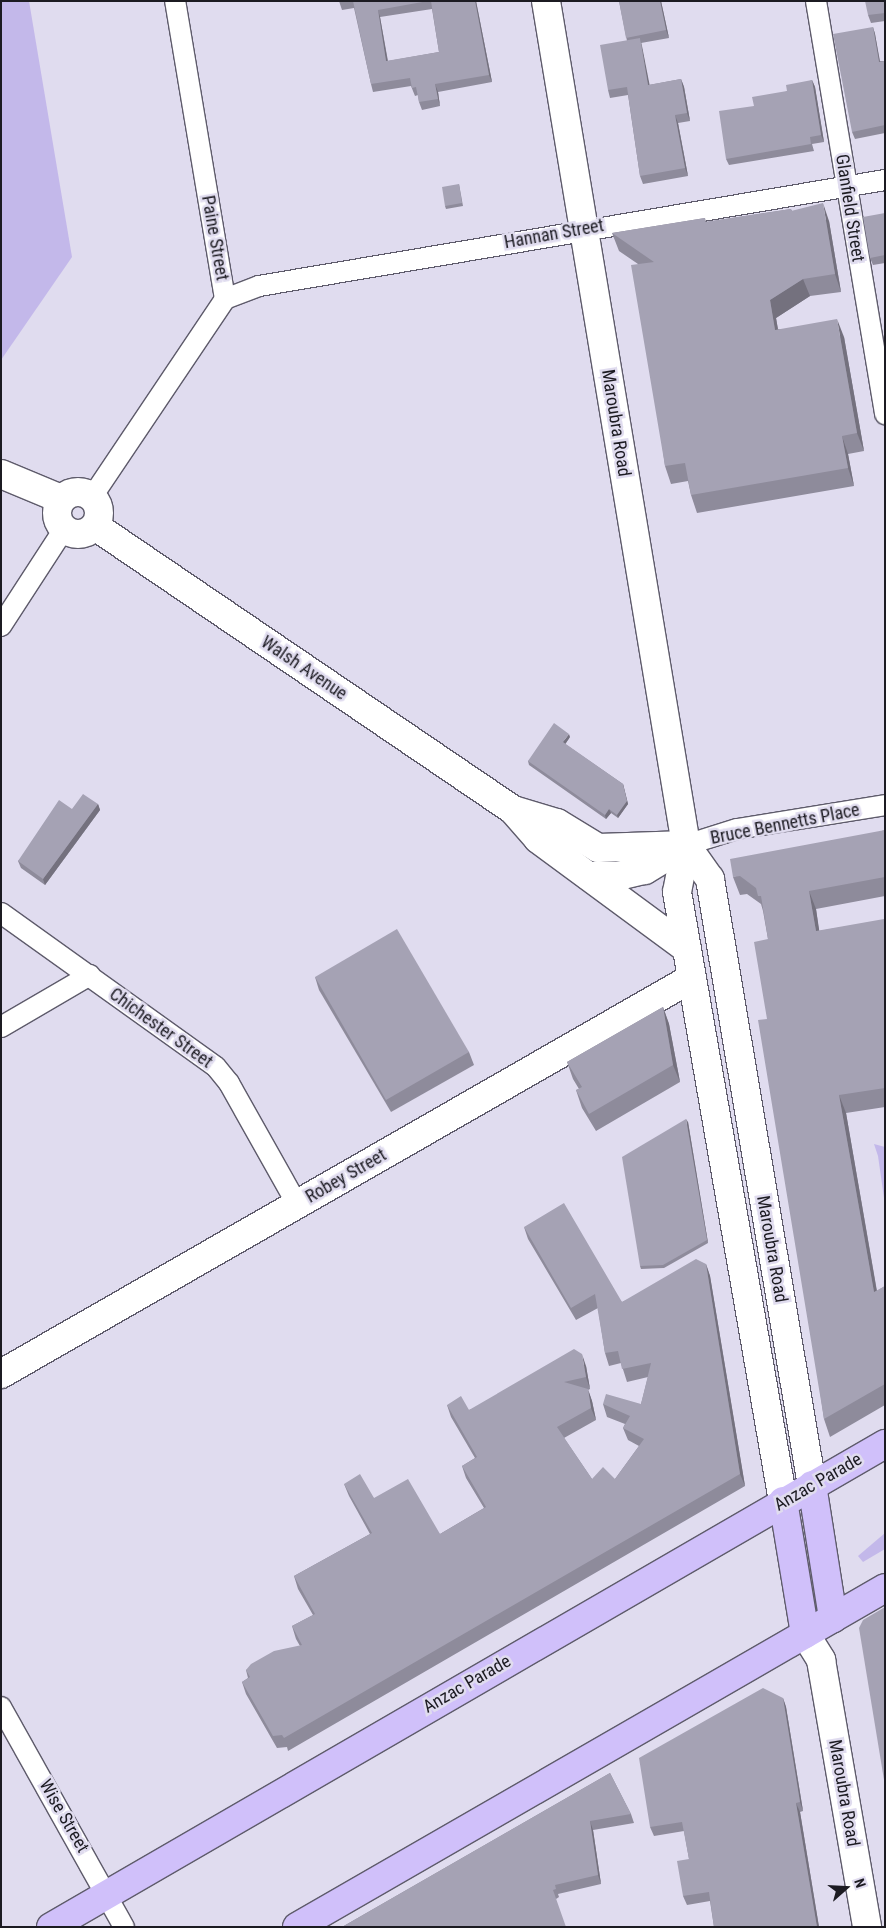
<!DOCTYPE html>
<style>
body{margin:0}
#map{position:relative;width:886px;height:1928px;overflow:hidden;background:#e0dcef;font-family:"Roboto Condensed",sans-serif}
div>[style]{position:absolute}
.green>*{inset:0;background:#c3b8ea}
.roads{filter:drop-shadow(1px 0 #5e5b6b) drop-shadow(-1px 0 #5e5b6b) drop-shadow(0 1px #5e5b6b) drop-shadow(0 -1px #5e5b6b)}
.street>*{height:20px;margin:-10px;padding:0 10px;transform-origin:10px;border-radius:10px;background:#fff}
.secondary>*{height:28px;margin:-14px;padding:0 14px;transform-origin:14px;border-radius:14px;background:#fff}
.secondary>.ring{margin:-14px;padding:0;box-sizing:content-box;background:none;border:28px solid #fff;border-radius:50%}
.primary>*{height:28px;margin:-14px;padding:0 14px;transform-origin:14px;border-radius:14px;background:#d0c0fa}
.wall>*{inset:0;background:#8e8b9b}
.shaded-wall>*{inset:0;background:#74717e}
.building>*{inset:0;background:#a5a2b4}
span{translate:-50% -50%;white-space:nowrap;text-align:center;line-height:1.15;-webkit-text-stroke:5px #e0dcef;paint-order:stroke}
.street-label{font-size:18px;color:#1c1b22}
.frame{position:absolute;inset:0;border:2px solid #1c1b22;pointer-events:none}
.north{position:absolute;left:821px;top:1863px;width:50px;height:50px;-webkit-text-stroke:4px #e0dcef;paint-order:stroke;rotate:71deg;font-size:14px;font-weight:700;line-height:20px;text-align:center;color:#1c1b22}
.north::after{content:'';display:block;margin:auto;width:18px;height:22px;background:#1c1b22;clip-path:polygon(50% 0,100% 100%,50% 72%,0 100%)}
</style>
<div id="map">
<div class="green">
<div style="clip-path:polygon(1px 1px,29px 1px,72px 257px,1px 360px)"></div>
<div style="clip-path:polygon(874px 1144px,885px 1147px,885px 1205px,878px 1156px)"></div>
<div style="clip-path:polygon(885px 1533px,885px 1549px,863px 1562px,858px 1556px)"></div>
</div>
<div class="roads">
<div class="street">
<div style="left:816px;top:1px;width:419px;rotate:80.5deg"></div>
<div style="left:225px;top:299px;width:36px;rotate:-21deg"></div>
<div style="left:259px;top:286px;width:635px;rotate:-9.61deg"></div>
<div style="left:92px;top:497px;width:239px;rotate:-56.1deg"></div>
<div style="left:225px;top:299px;width:302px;rotate:-99.5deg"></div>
<div style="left:1px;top:626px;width:116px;rotate:-57deg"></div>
<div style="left:686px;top:845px;width:53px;rotate:-17.4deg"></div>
<div style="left:737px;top:829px;width:150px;rotate:-9.2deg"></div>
<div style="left:1px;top:913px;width:264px;rotate:35.6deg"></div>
<div style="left:216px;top:1067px;width:21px;rotate:51deg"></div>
<div style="left:229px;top:1083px;width:139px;rotate:60.7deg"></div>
<div style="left:1px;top:1027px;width:103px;rotate:-30.3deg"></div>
<div style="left:1px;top:1707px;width:252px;rotate:60.8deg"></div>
</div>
<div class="secondary">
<div style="left:546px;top:1px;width:856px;rotate:80.58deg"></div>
<div style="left:686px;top:845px;width:48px;rotate:100.8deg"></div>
<div style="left:677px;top:892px;width:618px;rotate:80.13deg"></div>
<div style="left:1px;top:474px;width:65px;rotate:22.6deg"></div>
<div class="ring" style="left:57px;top:492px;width:14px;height:14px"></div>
<div style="left:95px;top:526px;width:505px;rotate:34.19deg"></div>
<div style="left:513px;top:810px;width:38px;rotate:49deg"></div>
<div style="left:538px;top:839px;width:185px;rotate:36.4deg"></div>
<div style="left:513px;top:810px;width:46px;rotate:16.5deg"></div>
<div style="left:557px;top:823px;width:48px;rotate:31.4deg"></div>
<div style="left:598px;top:848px;width:88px;rotate:-2deg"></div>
<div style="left:686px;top:845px;width:42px;rotate:54.8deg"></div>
<div style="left:710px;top:879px;width:615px;rotate:80.45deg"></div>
<div style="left:589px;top:876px;width:29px"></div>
<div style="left:618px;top:876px;width:28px;rotate:-13deg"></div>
<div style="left:645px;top:870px;width:48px;rotate:-31.4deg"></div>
<div style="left:1px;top:1374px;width:796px;rotate:-29.82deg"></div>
<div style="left:805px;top:1634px;width:31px;rotate:58deg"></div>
<div style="left:821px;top:1660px;width:271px;rotate:80.2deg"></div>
</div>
<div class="primary">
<div style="left:812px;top:1485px;width:135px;rotate:81deg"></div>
<div style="left:783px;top:1501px;width:135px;rotate:80.6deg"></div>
<div style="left:51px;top:1927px;width:964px;rotate:-30.08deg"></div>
<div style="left:297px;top:1927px;width:679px;rotate:-29.96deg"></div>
</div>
</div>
<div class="wall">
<div style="clip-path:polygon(evenodd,339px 1px,476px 1px,492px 82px,438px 92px,440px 106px,422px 110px,419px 102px,418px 95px,415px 96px,411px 86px,373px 92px,371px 84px,354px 8px,342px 10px,339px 1px,432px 9px,439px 52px,388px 61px,380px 17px,432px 9px)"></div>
<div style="clip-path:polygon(619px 1px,661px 1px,669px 38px,641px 43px,649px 85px,681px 79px,684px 87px,690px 121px,678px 123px,688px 176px,643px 184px,640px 176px,628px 95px,610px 98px,608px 90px,627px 41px)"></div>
<div style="clip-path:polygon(885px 1px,885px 21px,871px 23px,868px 15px)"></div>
<div style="clip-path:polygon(873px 27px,875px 34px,880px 61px,885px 61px,885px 133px,855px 139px,852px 132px)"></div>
<div style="clip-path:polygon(812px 80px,815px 87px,824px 142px,812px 144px,814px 151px,729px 165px,726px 159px,754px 106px)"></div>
<div style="clip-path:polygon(459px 184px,463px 206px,446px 209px,445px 206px)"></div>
<div style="clip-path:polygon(791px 209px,792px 211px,829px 221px,841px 292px,810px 296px,776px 318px,778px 329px,844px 337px,864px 451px,848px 454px,854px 486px,697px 513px,691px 495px,688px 481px,671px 484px,665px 466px,638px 264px,619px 251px,612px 233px,705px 218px,706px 222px)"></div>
<div style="clip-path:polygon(885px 213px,885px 263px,873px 265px,870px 258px)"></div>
<div style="clip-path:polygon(570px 737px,565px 744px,623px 784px,628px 804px,618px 818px,611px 813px,606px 819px,529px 765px,528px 761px)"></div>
<div style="clip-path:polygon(98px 804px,100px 810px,45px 885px,21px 868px,18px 861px,72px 809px)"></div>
<div style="clip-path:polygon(885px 830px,885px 896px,816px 909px,819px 931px,885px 920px,885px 1107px,846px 1113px,877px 1291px,885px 1286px,885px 1405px,830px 1437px,824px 1419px,767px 1019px,768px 939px,763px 911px,761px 904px,747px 894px,740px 895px,733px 877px)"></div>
<div style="clip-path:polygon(315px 977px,469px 1052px,474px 1065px,391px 1112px,319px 990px)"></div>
<div style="clip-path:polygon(663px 1007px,669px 1024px,680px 1082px,596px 1131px,582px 1108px,576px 1090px,579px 1089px,573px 1079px,567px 1062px)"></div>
<div style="clip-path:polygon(688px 1122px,708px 1243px,664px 1268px,641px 1269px,640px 1266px)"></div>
<div style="clip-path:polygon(524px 1227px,622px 1302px,706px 1264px,710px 1276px,745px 1486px,288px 1751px,287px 1747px,277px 1748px,246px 1694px,242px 1682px,248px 1678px,246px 1670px,300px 1646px,296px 1639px,292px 1626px,313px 1615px,298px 1589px,294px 1576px,370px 1534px,349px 1496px,344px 1484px,374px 1498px,440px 1534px,484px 1508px,466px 1478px,462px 1466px,475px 1458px,451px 1417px,447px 1405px,469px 1410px,586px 1366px,590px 1389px,588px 1390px,592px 1401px,596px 1420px,564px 1438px,592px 1479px,615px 1479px,639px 1446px,628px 1440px,623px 1428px,625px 1424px,607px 1417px,603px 1404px,641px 1404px,648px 1377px,627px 1382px,621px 1363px,609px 1366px,605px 1353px,598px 1308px,576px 1320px,528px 1239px)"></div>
<div style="clip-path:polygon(783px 1698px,786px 1707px,803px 1811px,800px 1812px,819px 1927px,714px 1927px,710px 1901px,687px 1905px,683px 1896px,689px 1859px,684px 1831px,654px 1836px,650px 1827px)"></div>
<div style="clip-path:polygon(610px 1773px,631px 1814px,634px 1823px,593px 1830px,601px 1884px,558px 1894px,559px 1897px,556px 1899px,342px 1927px)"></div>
</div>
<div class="shaded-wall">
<div style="clip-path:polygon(475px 1px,476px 1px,492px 82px,489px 75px)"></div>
<div style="clip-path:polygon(660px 1px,661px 1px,669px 38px,666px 30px)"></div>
<div style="clip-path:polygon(378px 10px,380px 17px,389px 69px,386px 61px)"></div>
<div style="clip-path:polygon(873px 27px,875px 34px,881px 69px,879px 62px)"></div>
<div style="clip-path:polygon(640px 38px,642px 46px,651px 92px,648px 85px)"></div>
<div style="clip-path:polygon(681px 79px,684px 87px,690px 121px,687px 113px)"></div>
<div style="clip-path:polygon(812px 80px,815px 87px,824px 142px,821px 135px)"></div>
<div style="clip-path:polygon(435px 84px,438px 92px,440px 106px,438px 99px)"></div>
<div style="clip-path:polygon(675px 115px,678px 123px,688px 176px,685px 168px)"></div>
<div style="clip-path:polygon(823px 203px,829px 221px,841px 292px,835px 274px)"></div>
<div style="clip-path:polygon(803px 279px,810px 296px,776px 318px,781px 348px,775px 330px,770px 300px)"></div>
<div style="clip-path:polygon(837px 319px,844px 337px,864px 451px,857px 433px)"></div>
<div style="clip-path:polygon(842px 436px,848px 454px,854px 486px,848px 468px)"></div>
<div style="clip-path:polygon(569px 734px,570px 737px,564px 746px,563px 742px)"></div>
<div style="clip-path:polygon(623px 784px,628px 804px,618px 818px,617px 815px)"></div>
<div style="clip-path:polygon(98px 804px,100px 810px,45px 885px,43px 879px)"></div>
<div style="clip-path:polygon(609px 809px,611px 813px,606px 819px,605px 815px)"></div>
<div style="clip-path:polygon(809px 891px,816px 909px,822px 949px,816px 931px)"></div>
<div style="clip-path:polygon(663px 1007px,669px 1024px,680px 1082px,673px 1065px)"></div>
<div style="clip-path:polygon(839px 1095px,846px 1113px,880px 1310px,874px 1292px)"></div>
<div style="clip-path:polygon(686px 1119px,688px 1122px,708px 1243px,707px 1240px)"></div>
<div style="clip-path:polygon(706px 1264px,710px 1276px,745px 1486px,740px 1474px)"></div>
<div style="clip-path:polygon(582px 1354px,586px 1366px,590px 1389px,586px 1377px)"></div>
<div style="clip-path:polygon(588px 1389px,592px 1401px,596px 1420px,591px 1408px)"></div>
<div style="clip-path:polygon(783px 1698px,786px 1707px,803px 1811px,800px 1802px)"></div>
<div style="clip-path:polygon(796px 1803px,800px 1812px,819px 1927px,817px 1927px)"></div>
<div style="clip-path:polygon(590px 1821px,593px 1830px,601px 1884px,598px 1875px)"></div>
</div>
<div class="building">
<div style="clip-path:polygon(353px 1px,428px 1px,378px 10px,386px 61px,439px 52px,431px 1px,475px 1px,489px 75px,435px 84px,438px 99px,419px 102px,416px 87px,412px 88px,410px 78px,371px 84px)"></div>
<div style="clip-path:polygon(619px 1px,660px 1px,666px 30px,626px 38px)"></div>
<div style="clip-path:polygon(865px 1px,885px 1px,885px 13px,868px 15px)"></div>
<div style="clip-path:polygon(873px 27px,879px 62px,885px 61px,885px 125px,852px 132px,833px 34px)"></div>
<div style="clip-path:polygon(640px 38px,648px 85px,681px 79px,687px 113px,675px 115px,685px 168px,640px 176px,627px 87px,608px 90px,600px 45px)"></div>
<div style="clip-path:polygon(812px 80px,821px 135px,810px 137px,811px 144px,726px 159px,719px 111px,754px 106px,752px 97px,787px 91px,786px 85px)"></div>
<div style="clip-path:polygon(459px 184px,462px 203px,445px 206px,442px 187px)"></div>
<div style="clip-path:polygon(823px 203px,835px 274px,803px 279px,770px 300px,775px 330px,837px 319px,857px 433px,842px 436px,848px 468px,691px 495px,685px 463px,665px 466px,631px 265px,654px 262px,612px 233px,705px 218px,705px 222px,791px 209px,791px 211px)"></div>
<div style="clip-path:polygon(885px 213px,885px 255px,870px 258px,863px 217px)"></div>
<div style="clip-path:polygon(554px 723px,569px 734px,563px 742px,623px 784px,627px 801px,617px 815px,609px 809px,605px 815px,528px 761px)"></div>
<div style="clip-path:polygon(83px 794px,98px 804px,43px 879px,18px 861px,59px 800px,72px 809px)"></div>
<div style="clip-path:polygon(885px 830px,885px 877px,809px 891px,816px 931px,884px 919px,885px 921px,885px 1088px,839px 1095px,874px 1292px,885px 1286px,885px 1384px,824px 1419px,758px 1020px,767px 1019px,754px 942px,768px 939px,761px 896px,758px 896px,756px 888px,740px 876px,733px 877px,730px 859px)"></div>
<div style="clip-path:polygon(397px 929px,469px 1052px,386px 1100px,315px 977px)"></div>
<div style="clip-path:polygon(663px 1007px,673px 1065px,589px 1114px,576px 1090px,582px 1087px,567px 1062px)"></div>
<div style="clip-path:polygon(686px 1119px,707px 1240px,663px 1265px,640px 1266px,622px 1157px)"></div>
<div style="clip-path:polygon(564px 1203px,622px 1302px,696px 1259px,706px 1264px,740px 1474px,284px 1738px,282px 1735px,273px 1736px,242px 1682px,250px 1677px,246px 1670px,251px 1664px,274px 1651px,302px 1645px,292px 1626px,315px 1614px,294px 1576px,372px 1533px,344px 1484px,360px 1474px,374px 1498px,408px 1479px,440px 1534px,486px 1507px,462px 1466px,477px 1457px,447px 1405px,461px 1396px,469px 1410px,574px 1349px,582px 1354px,586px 1377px,564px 1382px,588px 1389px,591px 1408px,557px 1427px,592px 1479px,603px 1467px,615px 1479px,644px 1439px,623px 1428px,630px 1416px,603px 1404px,606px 1394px,641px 1404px,651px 1363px,622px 1369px,618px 1351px,605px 1353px,595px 1294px,571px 1308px,524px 1227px)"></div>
<div style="clip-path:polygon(885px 1607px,885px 1786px,859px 1628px,863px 1620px)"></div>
<div style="clip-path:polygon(763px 1688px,783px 1698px,800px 1802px,796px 1803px,817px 1927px,714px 1927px,709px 1892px,683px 1896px,677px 1861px,689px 1859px,682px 1822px,650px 1827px,639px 1758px)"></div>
<div style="clip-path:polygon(610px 1773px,631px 1814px,590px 1821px,598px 1875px,555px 1885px,556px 1889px,553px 1890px,566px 1927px,342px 1927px)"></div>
</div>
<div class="street-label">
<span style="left:850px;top:208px;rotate:81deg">Glanfield Street</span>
<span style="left:554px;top:234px;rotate:-10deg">Hannan Street</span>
<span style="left:215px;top:238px;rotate:80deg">Paine Street</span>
<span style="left:616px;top:423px;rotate:81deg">Maroubra Road</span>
<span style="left:304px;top:668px;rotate:34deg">Walsh Avenue</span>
<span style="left:785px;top:824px;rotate:-11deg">Bruce Bennetts Place</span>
<span style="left:161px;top:1028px;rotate:36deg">Chichester Street</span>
<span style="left:346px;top:1176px;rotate:-30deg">Robey Street</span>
<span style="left:772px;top:1249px;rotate:80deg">Maroubra Road</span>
<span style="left:818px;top:1482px;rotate:-30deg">Anzac Parade</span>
<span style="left:467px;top:1684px;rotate:-30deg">Anzac Parade</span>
<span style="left:844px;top:1793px;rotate:80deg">Maroubra Road</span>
<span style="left:64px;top:1816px;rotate:60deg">Wise Street</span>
</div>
<div class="frame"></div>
<div class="north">N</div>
</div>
